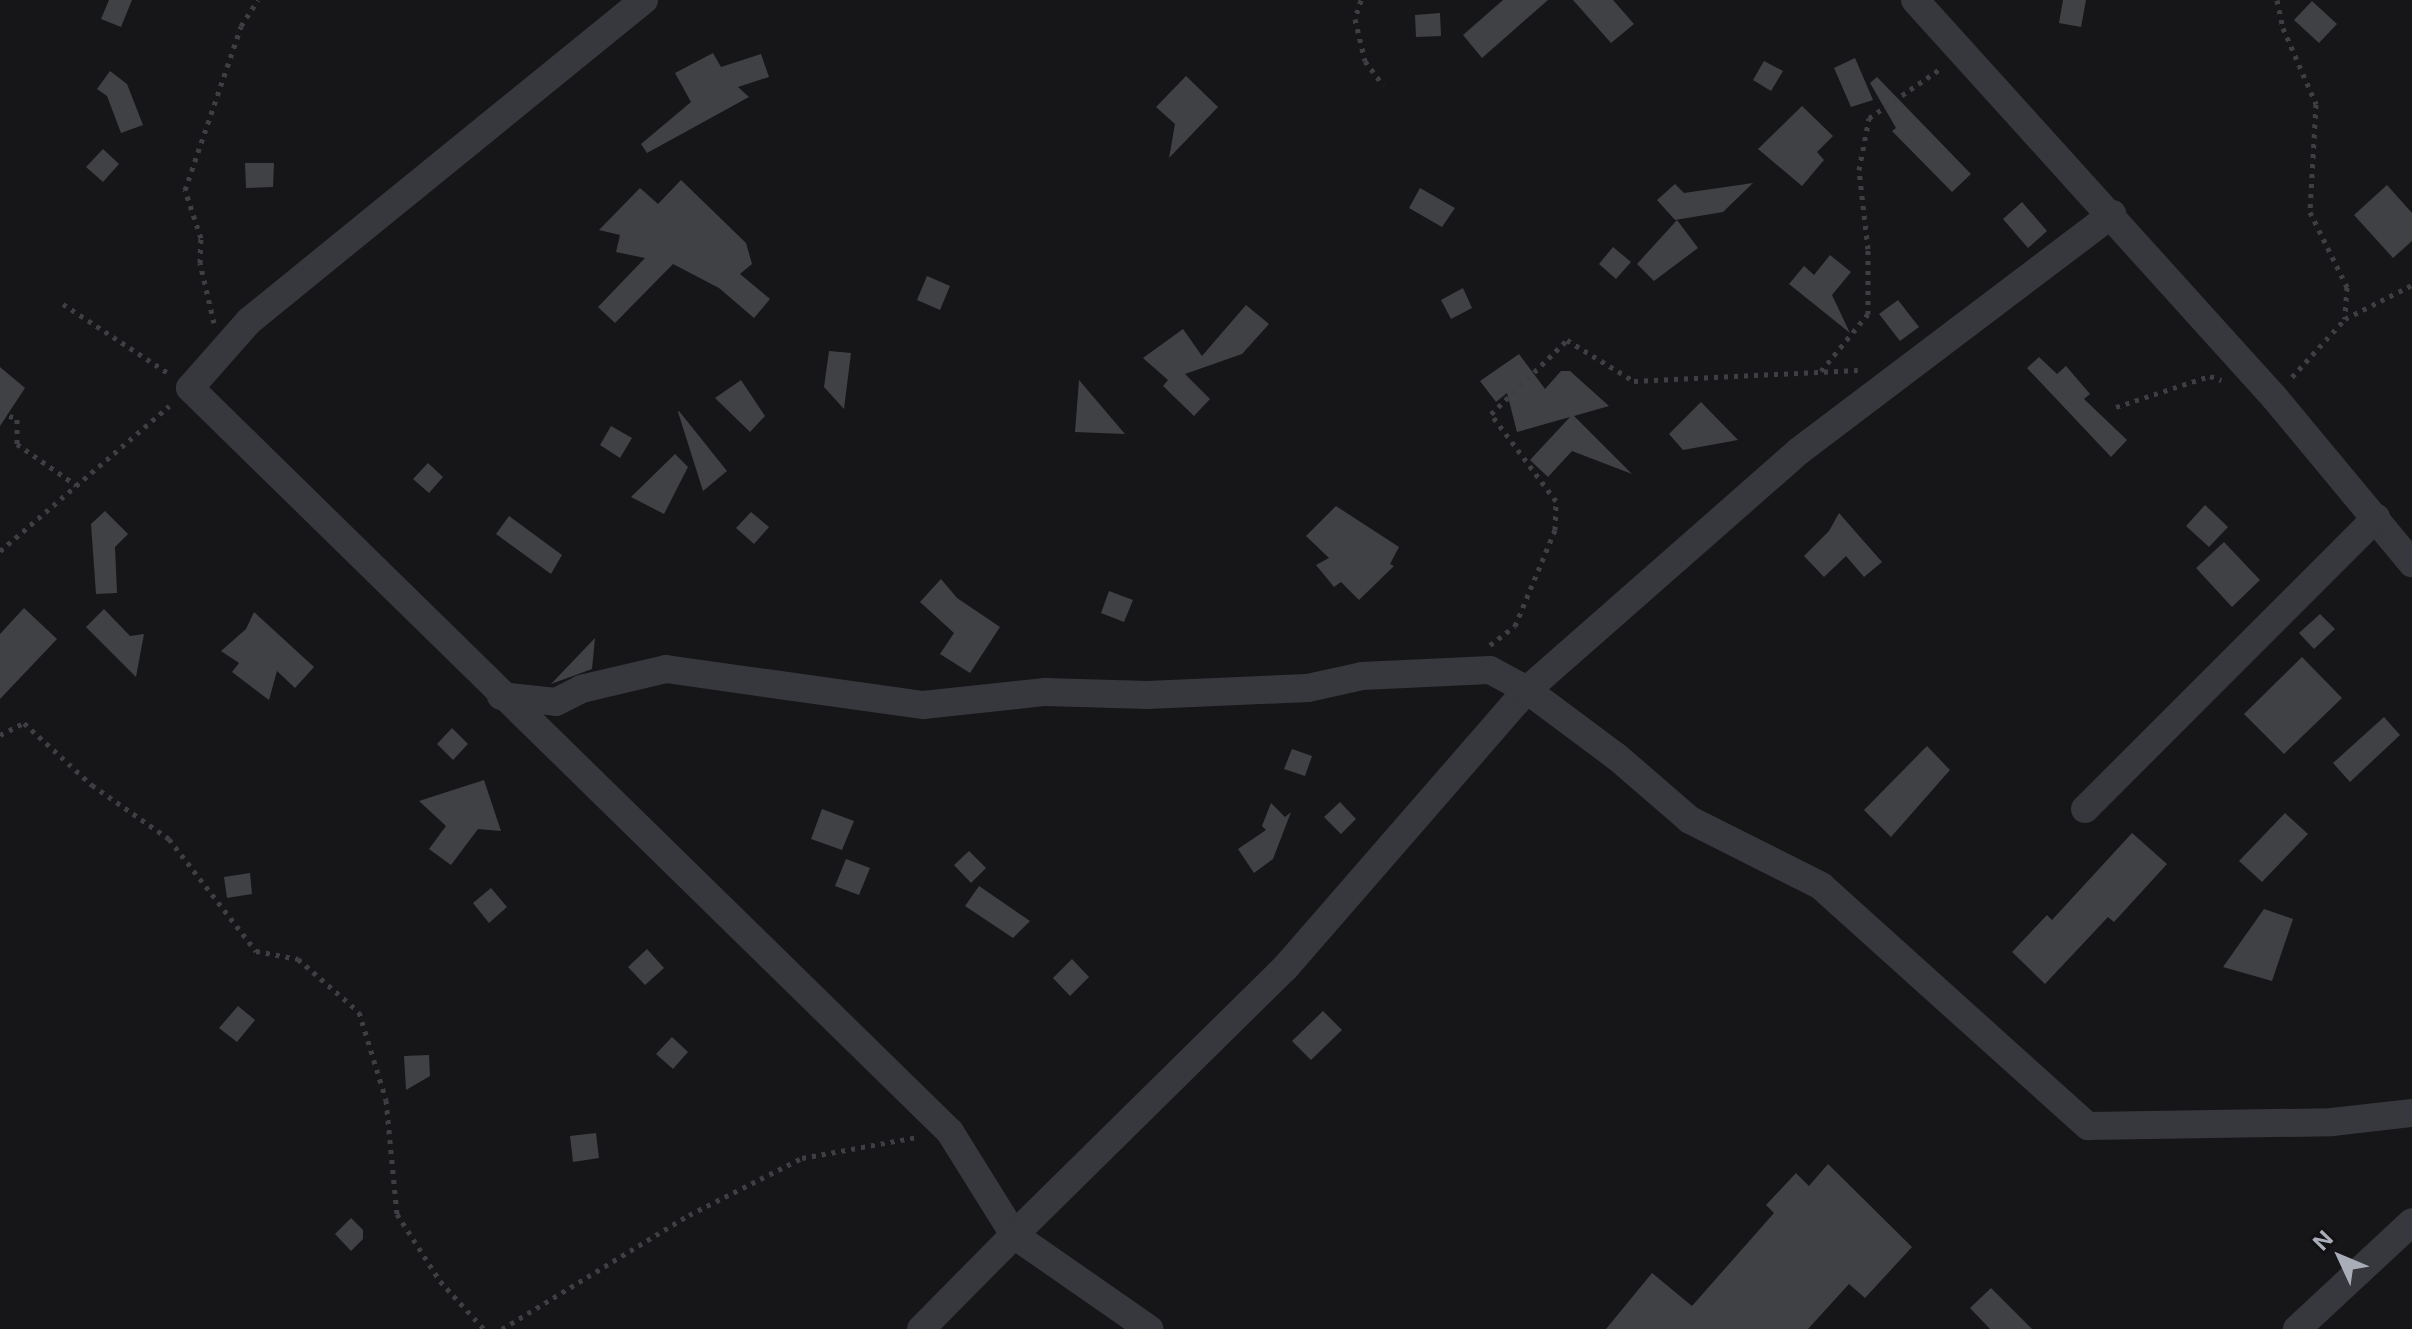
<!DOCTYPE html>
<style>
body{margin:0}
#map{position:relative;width:2412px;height:1329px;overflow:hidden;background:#161618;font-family:Inter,sans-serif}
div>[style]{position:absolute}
.building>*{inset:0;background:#404145}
.path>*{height:5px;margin-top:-2.5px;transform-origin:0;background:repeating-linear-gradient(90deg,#3d3f44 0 4px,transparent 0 10px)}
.minor>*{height:28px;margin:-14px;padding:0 14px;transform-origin:14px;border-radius:14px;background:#37383d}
span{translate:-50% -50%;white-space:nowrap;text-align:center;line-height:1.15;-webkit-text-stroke:8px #111113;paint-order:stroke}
.north{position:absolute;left:2300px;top:1217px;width:80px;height:80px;-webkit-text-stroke:6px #111113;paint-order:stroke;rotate:314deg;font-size:22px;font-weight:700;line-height:32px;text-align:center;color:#a8adb8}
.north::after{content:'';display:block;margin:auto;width:28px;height:36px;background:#a8adb8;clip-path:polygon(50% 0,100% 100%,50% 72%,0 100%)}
</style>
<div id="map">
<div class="building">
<div style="clip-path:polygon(109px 0,132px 0,121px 27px,101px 19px)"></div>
<div style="clip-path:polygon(1503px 0,1548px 0,1482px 58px,1463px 35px)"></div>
<div style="clip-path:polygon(1573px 0,1613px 0,1634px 24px,1611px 43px)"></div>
<div style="clip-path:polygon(2063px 0,2086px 0,2081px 27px,2059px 23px)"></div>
<div style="clip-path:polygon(2312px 1px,2337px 24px,2319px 43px,2294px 20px)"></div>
<div style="clip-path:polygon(1440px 13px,1441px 36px,1416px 37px,1415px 15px)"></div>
<div style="clip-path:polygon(713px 53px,721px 67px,761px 54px,769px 77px,738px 87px,749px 97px,647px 153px,641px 144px,691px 102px,675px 73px)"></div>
<div style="clip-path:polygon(1855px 58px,1873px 100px,1851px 107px,1834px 68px)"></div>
<div style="clip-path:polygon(1764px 61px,1783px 71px,1771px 91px,1753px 80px)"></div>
<div style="clip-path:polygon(110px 71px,127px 84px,143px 125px,121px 133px,107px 96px,97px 89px)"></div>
<div style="clip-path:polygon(1186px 76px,1218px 107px,1169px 158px,1175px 124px,1156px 107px)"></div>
<div style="clip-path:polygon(1877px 77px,1971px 174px,1952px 192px,1892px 131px,1896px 128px,1870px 83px)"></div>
<div style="clip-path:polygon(1802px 106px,1833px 136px,1817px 152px,1824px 160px,1802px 186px,1758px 149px)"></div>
<div style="clip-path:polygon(103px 149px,119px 164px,103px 182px,86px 167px)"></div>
<div style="clip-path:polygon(245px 163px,274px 163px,273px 187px,246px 188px)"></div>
<div style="clip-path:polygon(681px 180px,746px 243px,752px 264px,740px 274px,770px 299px,754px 318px,719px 288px,673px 264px,615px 323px,598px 307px,645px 258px,616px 252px,620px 235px,599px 230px,640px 188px,658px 204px)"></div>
<div style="clip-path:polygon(1753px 183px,1723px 212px,1675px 220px,1657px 200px,1675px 184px,1684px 193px)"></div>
<div style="clip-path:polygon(2387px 185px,2412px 213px,2412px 241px,2393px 258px,2354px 215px)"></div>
<div style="clip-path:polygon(1420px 188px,1455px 208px,1442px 227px,1409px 208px)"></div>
<div style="clip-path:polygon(2022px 202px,2047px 231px,2028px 248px,2003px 219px)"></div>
<div style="clip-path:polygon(1677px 220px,1698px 248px,1654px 281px,1637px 264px)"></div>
<div style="clip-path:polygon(1613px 247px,1631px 262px,1616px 279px,1599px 264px)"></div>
<div style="clip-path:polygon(1830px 255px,1851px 272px,1832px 295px,1850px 333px,1789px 284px,1804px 266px,1814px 275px)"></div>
<div style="clip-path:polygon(927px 276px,950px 286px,940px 310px,917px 300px)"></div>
<div style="clip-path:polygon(1463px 288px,1472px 308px,1451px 319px,1441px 300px)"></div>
<div style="clip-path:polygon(1898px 300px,1919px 327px,1900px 341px,1879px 314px)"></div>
<div style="clip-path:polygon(1246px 305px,1269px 324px,1242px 354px,1185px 374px,1210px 399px,1194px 416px,1163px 386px,1168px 380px,1143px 358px,1183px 329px,1202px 356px)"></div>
<div style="clip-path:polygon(829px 351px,851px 353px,844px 409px,824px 387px)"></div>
<div style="clip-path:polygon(1519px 354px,1545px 389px,1561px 371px,1570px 371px,1609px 406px,1574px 416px,1632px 474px,1572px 451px,1548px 477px,1530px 460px,1570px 417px,1517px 432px,1507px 393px,1496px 402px,1480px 381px)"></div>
<div style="clip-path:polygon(2039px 357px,2057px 374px,2066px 366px,2090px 394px,2084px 399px,2127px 440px,2111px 457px,2027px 368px)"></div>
<div style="clip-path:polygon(0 367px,25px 388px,0 426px)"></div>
<div style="clip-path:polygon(741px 380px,765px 416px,750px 432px,715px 398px)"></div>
<div style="clip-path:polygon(1079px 380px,1125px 434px,1075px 432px)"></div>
<div style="clip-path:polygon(1701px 402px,1738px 440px,1683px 450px,1669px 434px)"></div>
<div style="clip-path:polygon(679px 411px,727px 471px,703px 491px,678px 412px)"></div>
<div style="clip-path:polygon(611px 426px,632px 438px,620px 458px,600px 445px)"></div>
<div style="clip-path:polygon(675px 454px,688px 467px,664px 514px,631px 497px)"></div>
<div style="clip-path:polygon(428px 463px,443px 477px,429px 493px,413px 479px)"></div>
<div style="clip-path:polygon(2205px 505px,2228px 527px,2209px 547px,2186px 526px)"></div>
<div style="clip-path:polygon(1336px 506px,1399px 547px,1390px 564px,1394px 566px,1359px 600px,1341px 582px,1334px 587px,1316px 565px,1329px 558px,1306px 536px)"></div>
<div style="clip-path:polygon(105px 511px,128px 534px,115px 547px,117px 593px,96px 594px,91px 524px)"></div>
<div style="clip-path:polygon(751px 512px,769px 527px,754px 544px,736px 528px)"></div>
<div style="clip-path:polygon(1839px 513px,1882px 562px,1864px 577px,1846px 556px,1824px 577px,1804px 556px,1829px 531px)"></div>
<div style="clip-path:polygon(509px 516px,562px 555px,551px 574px,496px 534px)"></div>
<div style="clip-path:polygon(2224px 542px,2260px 580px,2232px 607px,2196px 568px)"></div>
<div style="clip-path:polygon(941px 579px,957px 598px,1000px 627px,970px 673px,940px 654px,954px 633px,920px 602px)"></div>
<div style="clip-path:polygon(1109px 591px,1133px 600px,1124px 622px,1101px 613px)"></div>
<div style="clip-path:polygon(24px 608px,57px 639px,0 699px,0 634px)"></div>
<div style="clip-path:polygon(104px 609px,130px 636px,144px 634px,136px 677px,86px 627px)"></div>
<div style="clip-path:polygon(254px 612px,314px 667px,295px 688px,277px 671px,269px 700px,232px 672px,239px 663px,221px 651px,246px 629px)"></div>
<div style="clip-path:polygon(2320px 614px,2335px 629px,2314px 649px,2299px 633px)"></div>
<div style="clip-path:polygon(595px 638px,592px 669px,551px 684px)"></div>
<div style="clip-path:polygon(2302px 657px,2342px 698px,2284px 754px,2244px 714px)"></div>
<div style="clip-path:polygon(2384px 717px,2400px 735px,2350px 782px,2333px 763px)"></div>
<div style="clip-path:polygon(452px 728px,468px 744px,453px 760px,437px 744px)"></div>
<div style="clip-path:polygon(1927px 746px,1950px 770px,1891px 837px,1864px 810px)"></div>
<div style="clip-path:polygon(1292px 749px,1312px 756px,1305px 776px,1284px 769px)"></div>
<div style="clip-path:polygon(484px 780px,501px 831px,478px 829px,451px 865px,429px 849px,446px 826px,419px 801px)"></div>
<div style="clip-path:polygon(1340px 802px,1356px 819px,1341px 834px,1324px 817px)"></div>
<div style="clip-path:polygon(1271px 803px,1285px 817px,1291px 812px,1273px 859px,1254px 873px,1238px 849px,1266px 830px,1262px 826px)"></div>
<div style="clip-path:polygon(822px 809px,854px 821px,842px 850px,811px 839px)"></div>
<div style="clip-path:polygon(2285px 813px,2308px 834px,2262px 882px,2239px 861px)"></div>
<div style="clip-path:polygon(2132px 833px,2167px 864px,2114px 922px,2108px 917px,2045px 984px,2012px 952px,2047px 915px,2052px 920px)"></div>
<div style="clip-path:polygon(969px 851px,986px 868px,971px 883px,954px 865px)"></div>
<div style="clip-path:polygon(846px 859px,870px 868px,859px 895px,835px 886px)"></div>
<div style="clip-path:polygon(250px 873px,252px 894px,227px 898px,224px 877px)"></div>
<div style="clip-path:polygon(979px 886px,1030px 921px,1013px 938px,965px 906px)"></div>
<div style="clip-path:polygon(491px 888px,507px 907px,489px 923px,473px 903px)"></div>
<div style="clip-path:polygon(2264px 909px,2293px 919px,2272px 981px,2223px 967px)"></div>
<div style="clip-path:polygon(647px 949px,664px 968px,645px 985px,628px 967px)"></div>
<div style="clip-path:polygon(1072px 959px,1089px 977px,1070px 996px,1053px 978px)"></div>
<div style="clip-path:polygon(238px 1006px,255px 1020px,237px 1042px,219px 1028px)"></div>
<div style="clip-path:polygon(1323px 1011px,1342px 1030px,1311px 1060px,1292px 1041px)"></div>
<div style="clip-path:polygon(672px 1037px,688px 1052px,673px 1069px,656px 1054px)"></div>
<div style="clip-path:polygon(429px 1055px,430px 1076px,406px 1090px,404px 1056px)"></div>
<div style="clip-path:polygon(596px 1133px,599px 1158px,573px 1162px,570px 1136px)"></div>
<div style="clip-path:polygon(1828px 1164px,1912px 1247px,1865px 1298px,1849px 1284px,1808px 1329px,1606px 1329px,1652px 1273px,1692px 1306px,1774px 1213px,1766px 1205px,1796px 1173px,1809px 1186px)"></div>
<div style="clip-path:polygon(351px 1218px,363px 1230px,363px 1239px,351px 1251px,335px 1234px)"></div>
<div style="clip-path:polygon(1991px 1288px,2032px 1329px,1990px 1329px,1970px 1308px)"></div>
</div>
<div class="path">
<div style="left:1361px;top:0;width:20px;rotate:108deg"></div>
<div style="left:1355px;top:19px;width:43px;rotate:76.6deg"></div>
<div style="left:1365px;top:61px;width:30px;rotate:53deg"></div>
<div style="left:2277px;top:0;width:29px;rotate:78deg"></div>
<div style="left:2283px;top:28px;width:83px;rotate:66.5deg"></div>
<div style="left:2316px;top:104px;width:108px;rotate:93.2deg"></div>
<div style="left:2310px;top:212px;width:84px;rotate:63.7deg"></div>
<div style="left:2347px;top:287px;width:32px;rotate:94deg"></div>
<div style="left:63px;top:304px;width:126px;rotate:33.3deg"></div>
<div style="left:214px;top:323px;width:62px;rotate:-103.1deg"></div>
<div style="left:200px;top:263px;width:25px;rotate:-88deg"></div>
<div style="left:201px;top:238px;width:51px;rotate:-108.4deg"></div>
<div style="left:185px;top:190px;width:173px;rotate:-71.1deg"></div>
<div style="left:241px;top:26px;width:31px;rotate:-57deg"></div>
<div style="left:1821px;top:371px;width:74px;rotate:-50.5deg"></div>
<div style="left:1868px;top:314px;width:65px;rotate:-90deg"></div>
<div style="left:1868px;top:249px;width:80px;rotate:-96.5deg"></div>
<div style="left:1859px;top:170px;width:53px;rotate:-79.1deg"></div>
<div style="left:1869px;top:118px;width:86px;rotate:-34.6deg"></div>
<div style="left:2292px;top:377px;width:79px;rotate:-47.6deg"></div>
<div style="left:2345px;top:319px;width:75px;rotate:-26.9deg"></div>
<div style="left:2116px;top:407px;width:99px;rotate:-18.3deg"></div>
<div style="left:2210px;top:376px;width:12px;rotate:20deg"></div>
<div style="left:0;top:412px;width:18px;rotate:22deg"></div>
<div style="left:17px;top:419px;width:25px;rotate:90deg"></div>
<div style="left:17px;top:444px;width:72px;rotate:34.8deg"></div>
<div style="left:0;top:551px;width:223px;rotate:-40.6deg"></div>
<div style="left:1490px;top:645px;width:31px;rotate:-37deg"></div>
<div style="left:1515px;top:626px;width:104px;rotate:-67.4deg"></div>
<div style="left:1555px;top:530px;width:29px;rotate:-88deg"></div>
<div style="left:1556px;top:501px;width:109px;rotate:-126.8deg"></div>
<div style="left:1491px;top:414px;width:106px;rotate:-44.2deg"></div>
<div style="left:1567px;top:340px;width:79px;rotate:31.5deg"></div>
<div style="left:1634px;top:381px;width:224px;rotate:-2.8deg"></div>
<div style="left:0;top:735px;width:27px;rotate:-27deg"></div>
<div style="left:24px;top:723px;width:92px;rotate:42.4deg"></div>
<div style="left:92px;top:785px;width:94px;rotate:35deg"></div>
<div style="left:169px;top:839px;width:142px;rotate:52.2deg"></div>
<div style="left:256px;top:951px;width:43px;rotate:10.8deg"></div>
<div style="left:298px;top:959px;width:81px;rotate:41deg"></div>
<div style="left:359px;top:1012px;width:92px;rotate:72.9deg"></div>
<div style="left:386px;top:1100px;width:115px;rotate:84.5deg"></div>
<div style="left:397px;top:1214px;width:80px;rotate:57.3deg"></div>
<div style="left:440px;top:1281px;width:65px;rotate:47.5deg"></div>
<div style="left:502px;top:1329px;width:219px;rotate:-31.4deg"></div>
<div style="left:689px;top:1215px;width:127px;rotate:-26.8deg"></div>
<div style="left:802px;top:1158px;width:118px;rotate:-10.3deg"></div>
</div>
<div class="minor">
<div style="left:644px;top:0;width:509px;rotate:140.9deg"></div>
<div style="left:249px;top:321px;width:89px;rotate:131.4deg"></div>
<div style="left:190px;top:388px;width:1064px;rotate:44.39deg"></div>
<div style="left:950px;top:1132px;width:121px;rotate:58.1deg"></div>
<div style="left:1014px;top:1235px;width:380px;rotate:-44.6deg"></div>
<div style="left:1285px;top:968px;width:369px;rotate:-49deg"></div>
<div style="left:1527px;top:690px;width:362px;rotate:-41.3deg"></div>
<div style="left:1799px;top:451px;width:393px;rotate:-37.1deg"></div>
<div style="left:1915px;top:0;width:535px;rotate:47.88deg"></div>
<div style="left:2274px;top:397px;width:216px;rotate:50.3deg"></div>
<div style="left:501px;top:696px;width:55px;rotate:6.2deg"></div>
<div style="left:556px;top:702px;width:28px;rotate:-27deg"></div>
<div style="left:581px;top:689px;width:87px;rotate:-13.2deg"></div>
<div style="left:666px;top:669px;width:260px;rotate:8deg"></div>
<div style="left:923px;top:705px;width:123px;rotate:-6.1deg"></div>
<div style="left:1045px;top:692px;width:102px;rotate:1.7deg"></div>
<div style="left:1147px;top:695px;width:161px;rotate:-2.5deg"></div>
<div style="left:1308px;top:688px;width:55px;rotate:-12.5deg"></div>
<div style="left:1362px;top:676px;width:128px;rotate:-2.7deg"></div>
<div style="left:1490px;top:670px;width:42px;rotate:28.4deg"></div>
<div style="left:1527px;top:690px;width:112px;rotate:36.7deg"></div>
<div style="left:1617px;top:757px;width:96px;rotate:40.8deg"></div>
<div style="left:1690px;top:820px;width:147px;rotate:26.7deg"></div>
<div style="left:1821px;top:886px;width:359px;rotate:42deg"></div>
<div style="left:2088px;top:1126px;width:244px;rotate:-0.9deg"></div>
<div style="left:2332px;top:1122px;width:81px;rotate:-6.4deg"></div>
<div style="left:2085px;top:809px;width:412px;rotate:-45deg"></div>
<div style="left:921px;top:1329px;width:132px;rotate:-45.3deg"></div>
<div style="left:1014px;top:1235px;width:165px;rotate:34.8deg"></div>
<div style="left:2297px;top:1329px;width:157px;rotate:-42.9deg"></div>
</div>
<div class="north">N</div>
</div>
